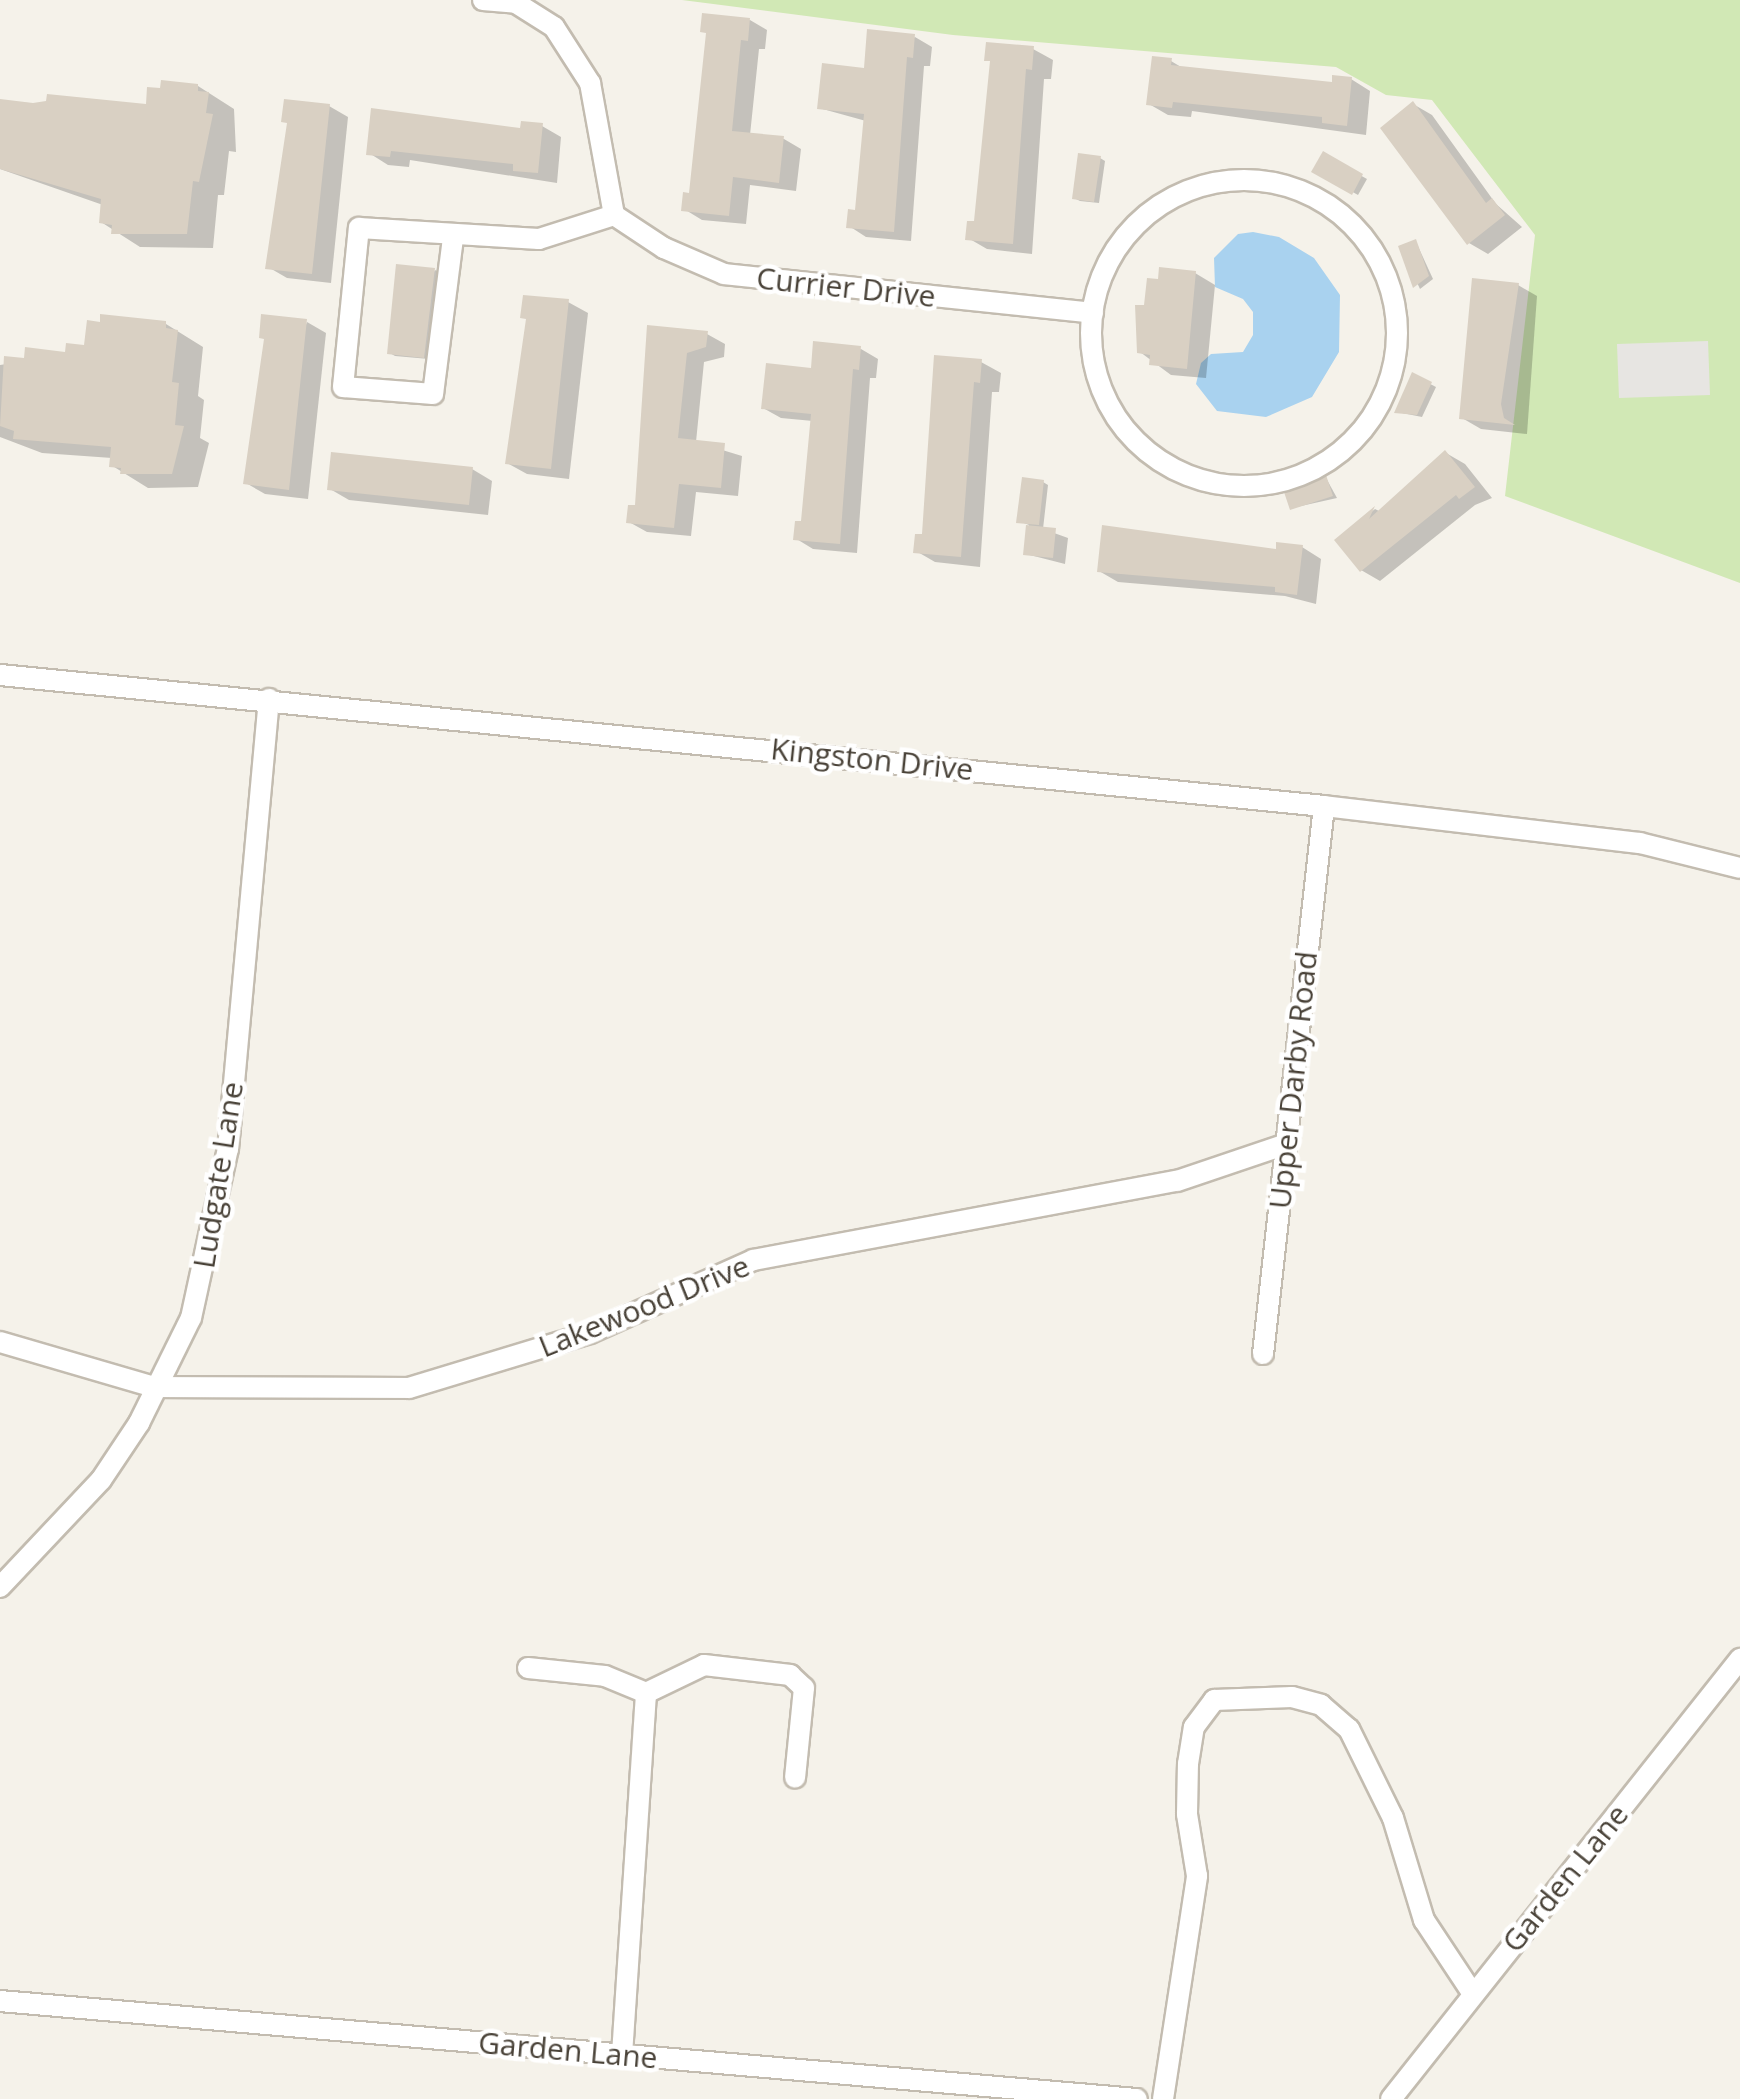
<!DOCTYPE html>
<style>
body{margin:0}
#map{position:relative;width:1740px;height:2099px;overflow:hidden;background:#f5f2ea;font-family:"Open Sans",sans-serif}
div>[style]{position:absolute}
.green>*{inset:0;background:#d1e8b5}
.parking>*{inset:0;background:#e7e5e2}
.water>*{inset:0;background:#a9d2ef}
.shadow>*{inset:0;background:#0003}
.building>*{inset:0;background:#d9d0c3}
.roads{filter:drop-shadow(2px 0 #c3bcb0) drop-shadow(-2px 0 #c3bcb0) drop-shadow(0 2px #c3bcb0) drop-shadow(0 -2px #c3bcb0)}
.minor>*{height:20px;margin:-10px;padding:0 10px;transform-origin:10px;border-radius:10px;background:#fff}
.minor>.ring{margin:-10px;padding:0;box-sizing:content-box;background:none;border:20px solid #fff;border-radius:50%}
span{translate:-50% -50%;white-space:nowrap;text-align:center;line-height:1.15;-webkit-text-stroke:9px #fff;paint-order:stroke}
.street-label{font-size:30px;color:#494238}
</style>
<div id="map">
<div class="green">
<div style="clip-path:polygon(682px 0,1740px 0,1740px 583px,1505px 496px,1535px 235px,1432px 100px,1386px 95px,1336px 67px,953px 35px)"></div>
</div>
<div class="parking">
<div style="clip-path:polygon(1708px 341px,1710px 395px,1619px 398px,1617px 344px)"></div>
</div>
<div class="water">
<div style="clip-path:polygon(1253px 232px,1279px 237px,1314px 258px,1340px 295px,1339px 352px,1312px 397px,1266px 417px,1217px 411px,1196px 384px,1201px 363px,1211px 354px,1243px 352px,1253px 335px,1253px 312px,1243px 299px,1215px 287px,1214px 258px,1238px 234px)"></div>
</div>
<div class="shadow">
<div style="clip-path:polygon(750px 20px,767px 30px,765px 49px,759px 49px,750px 135px,784px 139px,801px 149px,796px 191px,750px 185px,746px 224px,702px 220px,684px 209px,692px 196px,708px 34px)"></div>
<div style="clip-path:polygon(915px 37px,932px 47px,930px 66px,924px 66px,911px 241px,866px 237px,849px 226px,857px 212px,866px 121px,819px 108px)"></div>
<div style="clip-path:polygon(1033px 49px,1053px 60px,1051px 79px,1044px 79px,1032px 254px,987px 249px,968px 238px,976px 224px,992px 62px,987px 59px)"></div>
<div style="clip-path:polygon(1171px 61px,1186px 70px,1334px 85px,1351px 79px,1370px 91px,1366px 135px,1192px 111px,1191px 117px,1168px 115px,1149px 104px)"></div>
<div style="clip-path:polygon(198px 86px,234px 109px,236px 152px,229px 151px,224px 195px,218px 195px,213px 248px,140px 247px,101px 222px,103px 205px,0 169px,0 102px,148px 107px)"></div>
<div style="clip-path:polygon(1413px 104px,1432px 115px,1496px 204px,1522px 227px,1488px 254px,1469px 243px)"></div>
<div style="clip-path:polygon(329px 106px,348px 117px,331px 283px,287px 278px,268px 267px)"></div>
<div style="clip-path:polygon(542px 126px,561px 137px,557px 183px,410px 160px,409px 167px,388px 165px,369px 153px)"></div>
<div style="clip-path:polygon(1324px 155px,1367px 179px,1358px 195px,1315px 171px)"></div>
<div style="clip-path:polygon(1100px 158px,1105px 161px,1099px 203px,1080px 201px,1074px 198px)"></div>
<div style="clip-path:polygon(1416px 242px,1433px 279px,1420px 289px,1401px 248px)"></div>
<div style="clip-path:polygon(435px 270px,440px 273px,429px 359px,395px 356px,390px 353px)"></div>
<div style="clip-path:polygon(1195px 273px,1215px 285px,1206px 378px,1171px 375px,1140px 352px,1146px 308px)"></div>
<div style="clip-path:polygon(1518px 285px,1537px 296px,1527px 434px,1481px 429px,1462px 418px)"></div>
<div style="clip-path:polygon(568px 302px,588px 313px,569px 479px,527px 474px,507px 463px)"></div>
<div style="clip-path:polygon(307px 322px,326px 333px,308px 499px,265px 494px,246px 483px)"></div>
<div style="clip-path:polygon(166px 324px,203px 347px,198px 396px,204px 400px,200px 438px,209px 443px,198px 487px,148px 488px,111px 465px,112px 458px,42px 453px,0 437px,0 365px,67px 355px)"></div>
<div style="clip-path:polygon(650px 328px,707px 334px,725px 344px,724px 357px,704px 362px,696px 442px,742px 456px,738px 496px,696px 492px,691px 536px,647px 532px,629px 522px,637px 508px)"></div>
<div style="clip-path:polygon(861px 349px,878px 359px,876px 378px,870px 378px,857px 553px,813px 549px,795px 538px,803px 524px,813px 421px,781px 418px,763px 408px,813px 371px)"></div>
<div style="clip-path:polygon(937px 357px,981px 362px,1001px 373px,999px 392px,992px 392px,980px 567px,935px 562px,916px 551px,924px 537px)"></div>
<div style="clip-path:polygon(1413px 375px,1436px 387px,1422px 417px,1397px 412px)"></div>
<div style="clip-path:polygon(1446px 453px,1465px 464px,1492px 498px,1475px 505px,1380px 581px,1361px 570px,1337px 540px,1375px 509px,1381px 512px)"></div>
<div style="clip-path:polygon(472px 469px,492px 481px,488px 515px,349px 500px,330px 489px)"></div>
<div style="clip-path:polygon(1326px 478px,1337px 498px,1292px 508px)"></div>
<div style="clip-path:polygon(1043px 482px,1048px 485px,1043px 529px,1068px 538px,1065px 564px,1026px 554px,1029px 525px,1019px 521px)"></div>
<div style="clip-path:polygon(1302px 547px,1321px 559px,1316px 604px,1285px 596px,1118px 582px,1099px 571px)"></div>
</div>
<div class="building">
<div style="clip-path:polygon(702px 13px,750px 18px,748px 41px,741px 40px,732px 131px,784px 136px,779px 183px,733px 177px,729px 216px,681px 211px,683px 192px,689px 193px,706px 33px,700px 32px)"></div>
<div style="clip-path:polygon(867px 29px,915px 34px,913px 58px,907px 57px,894px 232px,846px 228px,848px 209px,855px 210px,864px 114px,817px 109px,822px 63px,864px 68px)"></div>
<div style="clip-path:polygon(986px 42px,1034px 46px,1032px 70px,1026px 69px,1013px 244px,965px 240px,967px 221px,974px 221px,990px 61px,984px 61px)"></div>
<div style="clip-path:polygon(1152px 56px,1172px 58px,1171px 65px,1332px 82px,1332px 75px,1352px 77px,1347px 126px,1322px 123px,1322px 117px,1173px 102px,1172px 108px,1146px 105px)"></div>
<div style="clip-path:polygon(161px 80px,198px 84px,198px 91px,209px 92px,206px 113px,213px 114px,199px 182px,193px 181px,187px 234px,111px 234px,112px 225px,99px 223px,101px 199px,0 169px,0 99px,33px 103px,46px 101px,47px 94px,146px 104px,147px 87px,160px 88px)"></div>
<div style="clip-path:polygon(284px 99px,330px 104px,312px 274px,265px 269px,287px 123px,281px 122px)"></div>
<div style="clip-path:polygon(1413px 101px,1486px 203px,1492px 198px,1505px 215px,1467px 245px,1380px 128px)"></div>
<div style="clip-path:polygon(371px 108px,520px 128px,521px 121px,543px 123px,538px 173px,513px 171px,513px 164px,391px 151px,390px 157px,366px 155px)"></div>
<div style="clip-path:polygon(1323px 151px,1363px 174px,1352px 195px,1311px 172px)"></div>
<div style="clip-path:polygon(1078px 153px,1101px 156px,1094px 202px,1072px 199px)"></div>
<div style="clip-path:polygon(1416px 239px,1429px 276px,1413px 288px,1398px 246px)"></div>
<div style="clip-path:polygon(396px 264px,435px 268px,424px 358px,387px 354px)"></div>
<div style="clip-path:polygon(1159px 267px,1196px 271px,1187px 369px,1149px 365px,1150px 355px,1137px 353px,1135px 305px,1144px 305px,1147px 278px,1158px 279px)"></div>
<div style="clip-path:polygon(1472px 278px,1519px 283px,1501px 404px,1504px 418px,1515px 425px,1459px 419px)"></div>
<div style="clip-path:polygon(523px 295px,569px 299px,551px 469px,505px 464px,526px 319px,520px 318px)"></div>
<div style="clip-path:polygon(100px 314px,166px 321px,166px 328px,178px 330px,172px 382px,179px 383px,175px 425px,184px 426px,172px 474px,120px 474px,121px 468px,109px 467px,111px 447px,13px 439px,14px 431px,0 426px,4px 356px,24px 358px,25px 347px,65px 352px,66px 343px,84px 345px,87px 320px,100px 322px)"></div>
<div style="clip-path:polygon(261px 314px,307px 319px,289px 490px,243px 484px,264px 339px,259px 338px)"></div>
<div style="clip-path:polygon(647px 325px,708px 331px,706px 347px,687px 353px,678px 438px,725px 443px,721px 488px,679px 484px,674px 528px,626px 523px,628px 505px,635px 505px)"></div>
<div style="clip-path:polygon(813px 341px,861px 346px,859px 370px,853px 369px,840px 544px,793px 540px,795px 521px,801px 521px,811px 414px,761px 409px,766px 363px,811px 368px)"></div>
<div style="clip-path:polygon(934px 355px,982px 359px,980px 383px,974px 382px,961px 557px,913px 553px,915px 534px,922px 534px)"></div>
<div style="clip-path:polygon(1412px 372px,1432px 382px,1417px 415px,1394px 413px)"></div>
<div style="clip-path:polygon(1445px 450px,1475px 487px,1459px 499px,1456px 495px,1360px 572px,1334px 540px,1375px 506px,1369px 519px)"></div>
<div style="clip-path:polygon(331px 452px,473px 467px,469px 505px,327px 490px)"></div>
<div style="clip-path:polygon(1326px 475px,1333px 496px,1290px 510px,1283px 489px)"></div>
<div style="clip-path:polygon(1022px 477px,1044px 480px,1039px 525px,1016px 523px)"></div>
<div style="clip-path:polygon(1026px 525px,1056px 528px,1053px 558px,1023px 555px)"></div>
<div style="clip-path:polygon(1102px 525px,1276px 549px,1276px 542px,1303px 545px,1297px 595px,1275px 592px,1275px 587px,1097px 572px)"></div>
</div>
<div class="roads">
<div class="minor">
<div style="left:483px;top:0;width:33px;rotate:5deg"></div>
<div style="left:516px;top:3px;width:45px;rotate:32.3deg"></div>
<div style="left:554px;top:27px;width:67px;rotate:57.3deg"></div>
<div style="left:590px;top:83px;width:134px;rotate:79.7deg"></div>
<div style="left:614px;top:215px;width:60px;rotate:33.4deg"></div>
<div style="left:664px;top:248px;width:65px;rotate:23.4deg"></div>
<div style="left:724px;top:274px;width:371px;rotate:6deg"></div>
<div class="ring" style="left:1091px;top:180px;width:286px;height:286px"></div>
<div style="left:453px;top:238px;width:157px;rotate:97.3deg"></div>
<div style="left:433px;top:394px;width:90px;rotate:-175.6deg"></div>
<div style="left:343px;top:387px;width:160px;rotate:-84.3deg"></div>
<div style="left:359px;top:228px;width:180px;rotate:3.5deg"></div>
<div style="left:539px;top:239px;width:79px;rotate:-17.7deg"></div>
<div style="left:0;top:675px;width:1330px;rotate:5.65deg"></div>
<div style="left:1324px;top:806px;width:318px;rotate:6.7deg"></div>
<div style="left:1640px;top:843px;width:103px;rotate:14deg"></div>
<div style="left:0;top:1342px;width:160px;rotate:16.3deg"></div>
<div style="left:154px;top:1387px;width:255px;rotate:0.2deg"></div>
<div style="left:409px;top:1388px;width:189px;rotate:-16.9deg"></div>
<div style="left:590px;top:1333px;width:179px;rotate:-24.1deg"></div>
<div style="left:753px;top:1260px;width:431px;rotate:-10.6deg"></div>
<div style="left:1177px;top:1181px;width:115px;rotate:-18.7deg"></div>
<div style="left:1263px;top:1354px;width:551px;rotate:-83.65deg"></div>
<div style="left:0;top:1587px;width:147px;rotate:-46.7deg"></div>
<div style="left:101px;top:1480px;width:69px;rotate:-56.3deg"></div>
<div style="left:139px;top:1423px;width:117px;rotate:-63.7deg"></div>
<div style="left:191px;top:1318px;width:173px;rotate:-77.7deg"></div>
<div style="left:228px;top:1149px;width:452px;rotate:-84.8deg"></div>
<div style="left:528px;top:1668px;width:77px;rotate:5.9deg"></div>
<div style="left:605px;top:1676px;width:44px;rotate:22.5deg"></div>
<div style="left:0;top:2001px;width:1141px;rotate:4.93deg"></div>
<div style="left:622px;top:2055px;width:363px;rotate:-86.2deg"></div>
<div style="left:646px;top:1693px;width:64px;rotate:-25.8deg"></div>
<div style="left:704px;top:1665px;width:87px;rotate:6.6deg"></div>
<div style="left:790px;top:1675px;width:19px;rotate:43deg"></div>
<div style="left:804px;top:1688px;width:90px;rotate:95.7deg"></div>
<div style="left:1163px;top:2099px;width:226px;rotate:-81.3deg"></div>
<div style="left:1197px;top:1876px;width:63px;rotate:-99.2deg"></div>
<div style="left:1187px;top:1814px;width:50px;rotate:-88.9deg"></div>
<div style="left:1188px;top:1764px;width:37px;rotate:-81deg"></div>
<div style="left:1194px;top:1727px;width:34px;rotate:-53deg"></div>
<div style="left:1214px;top:1700px;width:78px;rotate:-2.2deg"></div>
<div style="left:1292px;top:1697px;width:30px;rotate:15deg"></div>
<div style="left:1321px;top:1705px;width:37px;rotate:41deg"></div>
<div style="left:1349px;top:1729px;width:99px;rotate:63.7deg"></div>
<div style="left:1393px;top:1818px;width:107px;rotate:73.1deg"></div>
<div style="left:1424px;top:1920px;width:89px;rotate:56.5deg"></div>
<div style="left:1391px;top:2099px;width:562px;rotate:-51.58deg"></div>
</div>
</div>
<div class="street-label">
<span style="left:846px;top:287px;rotate:6deg">Currier Drive</span>
<span style="left:872px;top:759px;rotate:6deg">Kingston Drive</span>
<span style="left:1293px;top:1080px;rotate:-84deg">Upper Darby Road</span>
<span style="left:218px;top:1175px;rotate:-81deg">Ludgate Lane</span>
<span style="left:644px;top:1306px;rotate:-22deg">Lakewood Drive</span>
<span style="left:1565px;top:1878px;rotate:-51deg">Garden Lane</span>
<span style="left:568px;top:2050px;rotate:5deg">Garden Lane</span>
</div>
</div>
